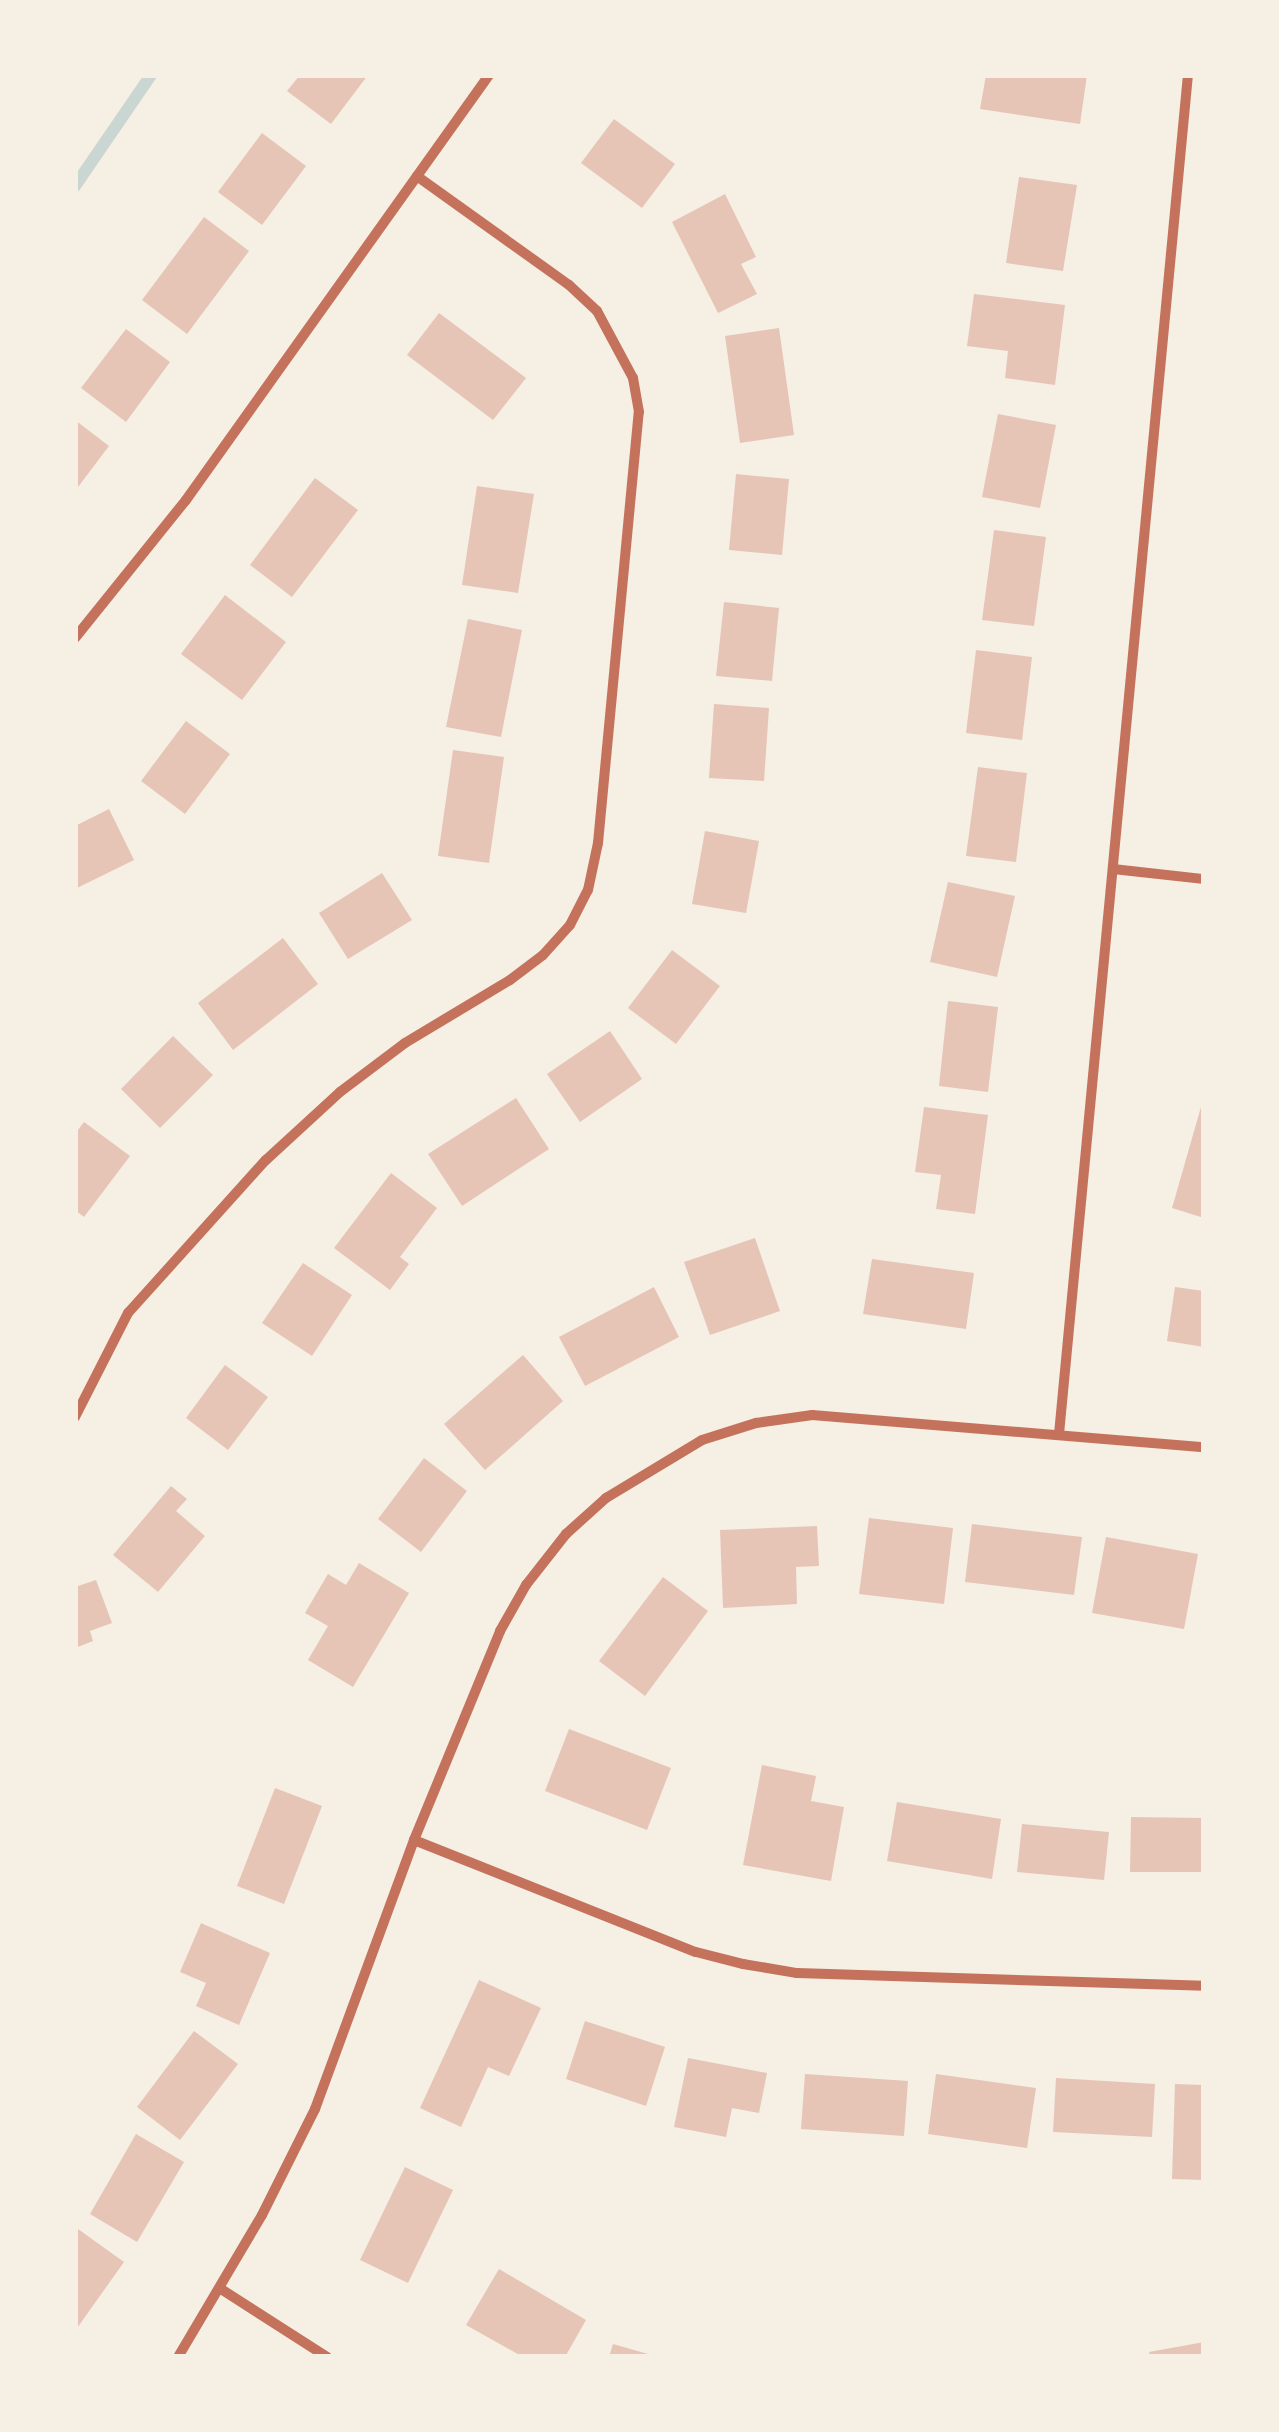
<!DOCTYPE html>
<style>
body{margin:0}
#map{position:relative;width:1279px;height:2432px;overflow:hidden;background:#f6efe4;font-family:"Work Sans",sans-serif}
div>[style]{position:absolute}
.stream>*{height:12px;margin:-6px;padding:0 6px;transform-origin:6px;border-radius:6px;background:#c9d6d2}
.building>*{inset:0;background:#e6c5b7}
.minor>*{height:10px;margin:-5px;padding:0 5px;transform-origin:5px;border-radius:5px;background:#c5725c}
span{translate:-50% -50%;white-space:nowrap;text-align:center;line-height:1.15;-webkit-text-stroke:10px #f6efe4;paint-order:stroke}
.frame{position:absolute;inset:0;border:78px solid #f6efe4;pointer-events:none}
</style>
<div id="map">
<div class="stream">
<div style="left:75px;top:186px;width:135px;rotate:-55.6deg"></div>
</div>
<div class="building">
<div style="clip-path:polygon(300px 75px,368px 75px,331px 124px,287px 91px)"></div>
<div style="clip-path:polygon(986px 75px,1087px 75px,1080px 124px,980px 109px)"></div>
<div style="clip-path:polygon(614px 119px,675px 164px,642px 208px,581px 163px)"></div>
<div style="clip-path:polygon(262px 133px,306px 166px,262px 225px,218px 192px)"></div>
<div style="clip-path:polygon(1019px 177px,1077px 185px,1063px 271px,1006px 263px)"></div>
<div style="clip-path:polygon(725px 194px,756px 257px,741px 264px,757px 294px,718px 313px,672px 222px)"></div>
<div style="clip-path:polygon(204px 217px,249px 251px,187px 334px,142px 300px)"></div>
<div style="clip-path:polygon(974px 294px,1065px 305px,1055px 385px,1005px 378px,1008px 351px,967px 346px)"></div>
<div style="clip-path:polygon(439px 313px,526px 378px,493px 420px,407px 355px)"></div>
<div style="clip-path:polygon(779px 328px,794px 435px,740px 443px,725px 336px)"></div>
<div style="clip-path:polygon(126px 329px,170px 362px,126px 422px,81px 388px)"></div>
<div style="clip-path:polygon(998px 414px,1056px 425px,1040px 508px,982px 497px)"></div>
<div style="clip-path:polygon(75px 420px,109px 446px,75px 491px)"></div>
<div style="clip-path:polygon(736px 474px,789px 479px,782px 555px,729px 550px)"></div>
<div style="clip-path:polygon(315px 478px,358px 510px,292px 597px,250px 565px)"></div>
<div style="clip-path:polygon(477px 486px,534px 494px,518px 593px,462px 585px)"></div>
<div style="clip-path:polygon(994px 530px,1046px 537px,1034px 626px,982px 620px)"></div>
<div style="clip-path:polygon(225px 595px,286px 642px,242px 700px,181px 654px)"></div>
<div style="clip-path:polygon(724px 602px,779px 608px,772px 681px,716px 676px)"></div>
<div style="clip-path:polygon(468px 619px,522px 630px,501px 737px,446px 727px)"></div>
<div style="clip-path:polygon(976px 650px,1032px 657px,1022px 740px,966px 733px)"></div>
<div style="clip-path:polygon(714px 704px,769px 708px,764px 781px,709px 778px)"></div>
<div style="clip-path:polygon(186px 721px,230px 754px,185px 814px,141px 781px)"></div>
<div style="clip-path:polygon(453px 750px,504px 757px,489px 863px,438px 856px)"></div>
<div style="clip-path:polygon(978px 767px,1027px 773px,1016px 862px,966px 856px)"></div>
<div style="clip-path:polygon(109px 809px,134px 860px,75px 889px,75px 826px)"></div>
<div style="clip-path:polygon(705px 831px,759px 841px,746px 913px,692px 904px)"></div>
<div style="clip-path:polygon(382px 873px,412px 920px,348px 959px,319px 913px)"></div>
<div style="clip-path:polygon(948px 882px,1015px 896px,997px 977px,930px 962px)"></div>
<div style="clip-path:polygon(283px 938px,318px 984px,233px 1050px,198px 1003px)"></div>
<div style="clip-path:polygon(672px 950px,720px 986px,676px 1044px,628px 1008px)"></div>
<div style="clip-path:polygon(948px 1001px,998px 1007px,988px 1092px,939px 1086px)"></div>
<div style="clip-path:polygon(610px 1031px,642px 1079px,580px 1122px,547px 1074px)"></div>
<div style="clip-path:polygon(173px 1036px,213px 1075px,160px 1128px,121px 1089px)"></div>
<div style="clip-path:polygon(516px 1098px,549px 1149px,462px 1206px,428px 1154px)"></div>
<div style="clip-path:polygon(1203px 1100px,1204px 1100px,1204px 1218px,1172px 1208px)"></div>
<div style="clip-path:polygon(924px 1107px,988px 1115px,975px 1214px,936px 1209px,941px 1175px,915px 1172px)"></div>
<div style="clip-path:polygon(84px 1122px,130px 1156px,84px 1217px,75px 1210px,75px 1134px)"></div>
<div style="clip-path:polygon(391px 1173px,437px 1208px,400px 1257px,409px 1264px,390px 1290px,334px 1248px)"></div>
<div style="clip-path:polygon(755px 1238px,780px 1311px,710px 1335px,684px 1262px)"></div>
<div style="clip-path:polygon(872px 1259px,974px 1273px,966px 1329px,863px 1314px)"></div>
<div style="clip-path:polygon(303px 1263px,352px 1295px,312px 1356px,262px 1323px)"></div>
<div style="clip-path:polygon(654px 1287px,679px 1337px,585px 1386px,559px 1337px)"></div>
<div style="clip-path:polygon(1175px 1287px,1204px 1291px,1204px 1347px,1167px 1341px)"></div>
<div style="clip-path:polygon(523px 1355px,563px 1401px,485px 1470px,444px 1424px)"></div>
<div style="clip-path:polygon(225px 1365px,268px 1397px,228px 1450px,186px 1418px)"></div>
<div style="clip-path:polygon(424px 1458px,467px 1491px,421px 1552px,378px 1519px)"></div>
<div style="clip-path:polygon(171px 1486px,187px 1499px,176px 1511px,205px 1536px,158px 1592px,113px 1555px)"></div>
<div style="clip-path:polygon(869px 1518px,953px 1528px,944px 1604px,859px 1594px)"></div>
<div style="clip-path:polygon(972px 1524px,1082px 1537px,1074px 1595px,965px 1582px)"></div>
<div style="clip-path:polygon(817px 1526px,819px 1566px,796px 1567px,797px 1604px,723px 1608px,720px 1530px)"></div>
<div style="clip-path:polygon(1106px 1537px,1198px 1554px,1184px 1629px,1092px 1613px)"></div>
<div style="clip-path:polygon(359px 1563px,409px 1593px,353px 1687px,308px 1660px,328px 1626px,305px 1613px,328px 1574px,346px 1585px)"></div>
<div style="clip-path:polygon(663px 1577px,708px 1611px,645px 1696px,599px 1661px)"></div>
<div style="clip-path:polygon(96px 1580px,112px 1623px,90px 1631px,93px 1641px,75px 1648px,75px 1587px)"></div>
<div style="clip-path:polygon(569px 1729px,671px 1768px,647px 1830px,545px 1791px)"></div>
<div style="clip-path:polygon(762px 1765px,816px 1776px,811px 1801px,844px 1807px,831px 1881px,743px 1865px)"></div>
<div style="clip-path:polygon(275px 1788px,322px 1806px,284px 1904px,237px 1886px)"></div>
<div style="clip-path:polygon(897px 1802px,1001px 1819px,992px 1879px,887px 1861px)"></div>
<div style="clip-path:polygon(1131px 1817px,1204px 1818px,1204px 1872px,1130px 1872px)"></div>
<div style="clip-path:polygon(1022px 1824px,1109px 1832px,1104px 1880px,1017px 1872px)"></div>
<div style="clip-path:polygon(201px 1923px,270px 1953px,239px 2025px,196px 2006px,206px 1983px,180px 1972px)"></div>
<div style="clip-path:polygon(479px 1980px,541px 2008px,509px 2076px,488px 2067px,461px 2127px,420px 2108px)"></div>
<div style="clip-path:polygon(585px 2021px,665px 2047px,646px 2106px,566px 2079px)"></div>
<div style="clip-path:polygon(194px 2031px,238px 2064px,180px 2140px,137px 2107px)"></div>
<div style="clip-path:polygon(688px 2058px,767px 2073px,759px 2113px,732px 2108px,726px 2137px,674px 2127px)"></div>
<div style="clip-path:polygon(805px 2074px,908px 2081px,904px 2136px,801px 2129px)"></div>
<div style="clip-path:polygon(936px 2074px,1036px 2088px,1027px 2148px,928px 2134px)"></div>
<div style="clip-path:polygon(1056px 2078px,1155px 2084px,1152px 2137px,1053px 2132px)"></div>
<div style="clip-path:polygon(1175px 2084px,1204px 2085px,1204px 2180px,1172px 2179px)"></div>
<div style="clip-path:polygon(136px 2134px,184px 2162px,137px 2242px,90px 2214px)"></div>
<div style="clip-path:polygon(405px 2167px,453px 2190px,408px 2283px,360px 2260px)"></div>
<div style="clip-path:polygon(78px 2229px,124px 2262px,75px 2331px,75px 2234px)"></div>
<div style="clip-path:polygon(499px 2269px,586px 2320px,565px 2357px,523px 2357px,466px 2325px)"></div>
<div style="clip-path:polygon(1204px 2342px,1204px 2357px,1150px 2357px,1149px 2352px)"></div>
<div style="clip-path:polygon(613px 2344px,655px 2356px,655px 2357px,609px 2357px)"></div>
</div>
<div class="minor">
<div style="left:75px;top:638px;width:177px;rotate:-51.2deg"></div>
<div style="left:186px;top:500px;width:522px;rotate:-54.51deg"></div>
<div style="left:1113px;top:869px;width:92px;rotate:6.3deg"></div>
<div style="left:75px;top:1417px;width:117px;rotate:-63deg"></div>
<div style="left:128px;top:1313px;width:206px;rotate:-48deg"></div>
<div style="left:266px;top:1160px;width:100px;rotate:-42.6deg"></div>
<div style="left:340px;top:1092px;width:81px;rotate:-37deg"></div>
<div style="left:405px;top:1043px;width:122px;rotate:-31deg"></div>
<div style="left:510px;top:980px;width:41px;rotate:-37.1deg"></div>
<div style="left:543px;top:955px;width:40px;rotate:-48deg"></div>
<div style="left:570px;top:925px;width:39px;rotate:-63deg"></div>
<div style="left:588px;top:890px;width:48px;rotate:-78deg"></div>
<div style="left:598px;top:843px;width:433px;rotate:-84.6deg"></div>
<div style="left:639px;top:412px;width:35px;rotate:-100deg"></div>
<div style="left:633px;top:378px;width:76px;rotate:-118.2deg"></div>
<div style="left:597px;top:311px;width:38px;rotate:-137deg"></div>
<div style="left:569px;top:285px;width:187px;rotate:-144.4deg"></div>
<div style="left:1059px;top:1434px;width:1365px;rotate:-84.58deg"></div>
<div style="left:414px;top:1840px;width:303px;rotate:21.7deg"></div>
<div style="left:696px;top:1952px;width:49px;rotate:14.3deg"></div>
<div style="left:743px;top:1964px;width:55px;rotate:9.5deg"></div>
<div style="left:797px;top:1973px;width:407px;rotate:1.8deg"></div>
<div style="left:221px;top:2289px;width:126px;rotate:32.7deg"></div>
<div style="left:178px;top:2357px;width:165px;rotate:-59.4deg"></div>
<div style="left:262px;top:2215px;width:119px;rotate:-63.4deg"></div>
<div style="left:315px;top:2109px;width:287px;rotate:-69.8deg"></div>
<div style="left:414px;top:1840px;width:226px;rotate:-67.6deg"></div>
<div style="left:500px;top:1631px;width:53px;rotate:-60.5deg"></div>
<div style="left:526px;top:1585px;width:65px;rotate:-51.9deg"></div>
<div style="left:566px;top:1534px;width:54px;rotate:-42deg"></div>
<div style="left:606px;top:1498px;width:112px;rotate:-31.1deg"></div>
<div style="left:702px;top:1440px;width:57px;rotate:-17.5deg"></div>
<div style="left:756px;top:1423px;width:57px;rotate:-8.1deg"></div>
<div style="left:812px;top:1415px;width:393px;rotate:4.7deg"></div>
</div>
<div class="frame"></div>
</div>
